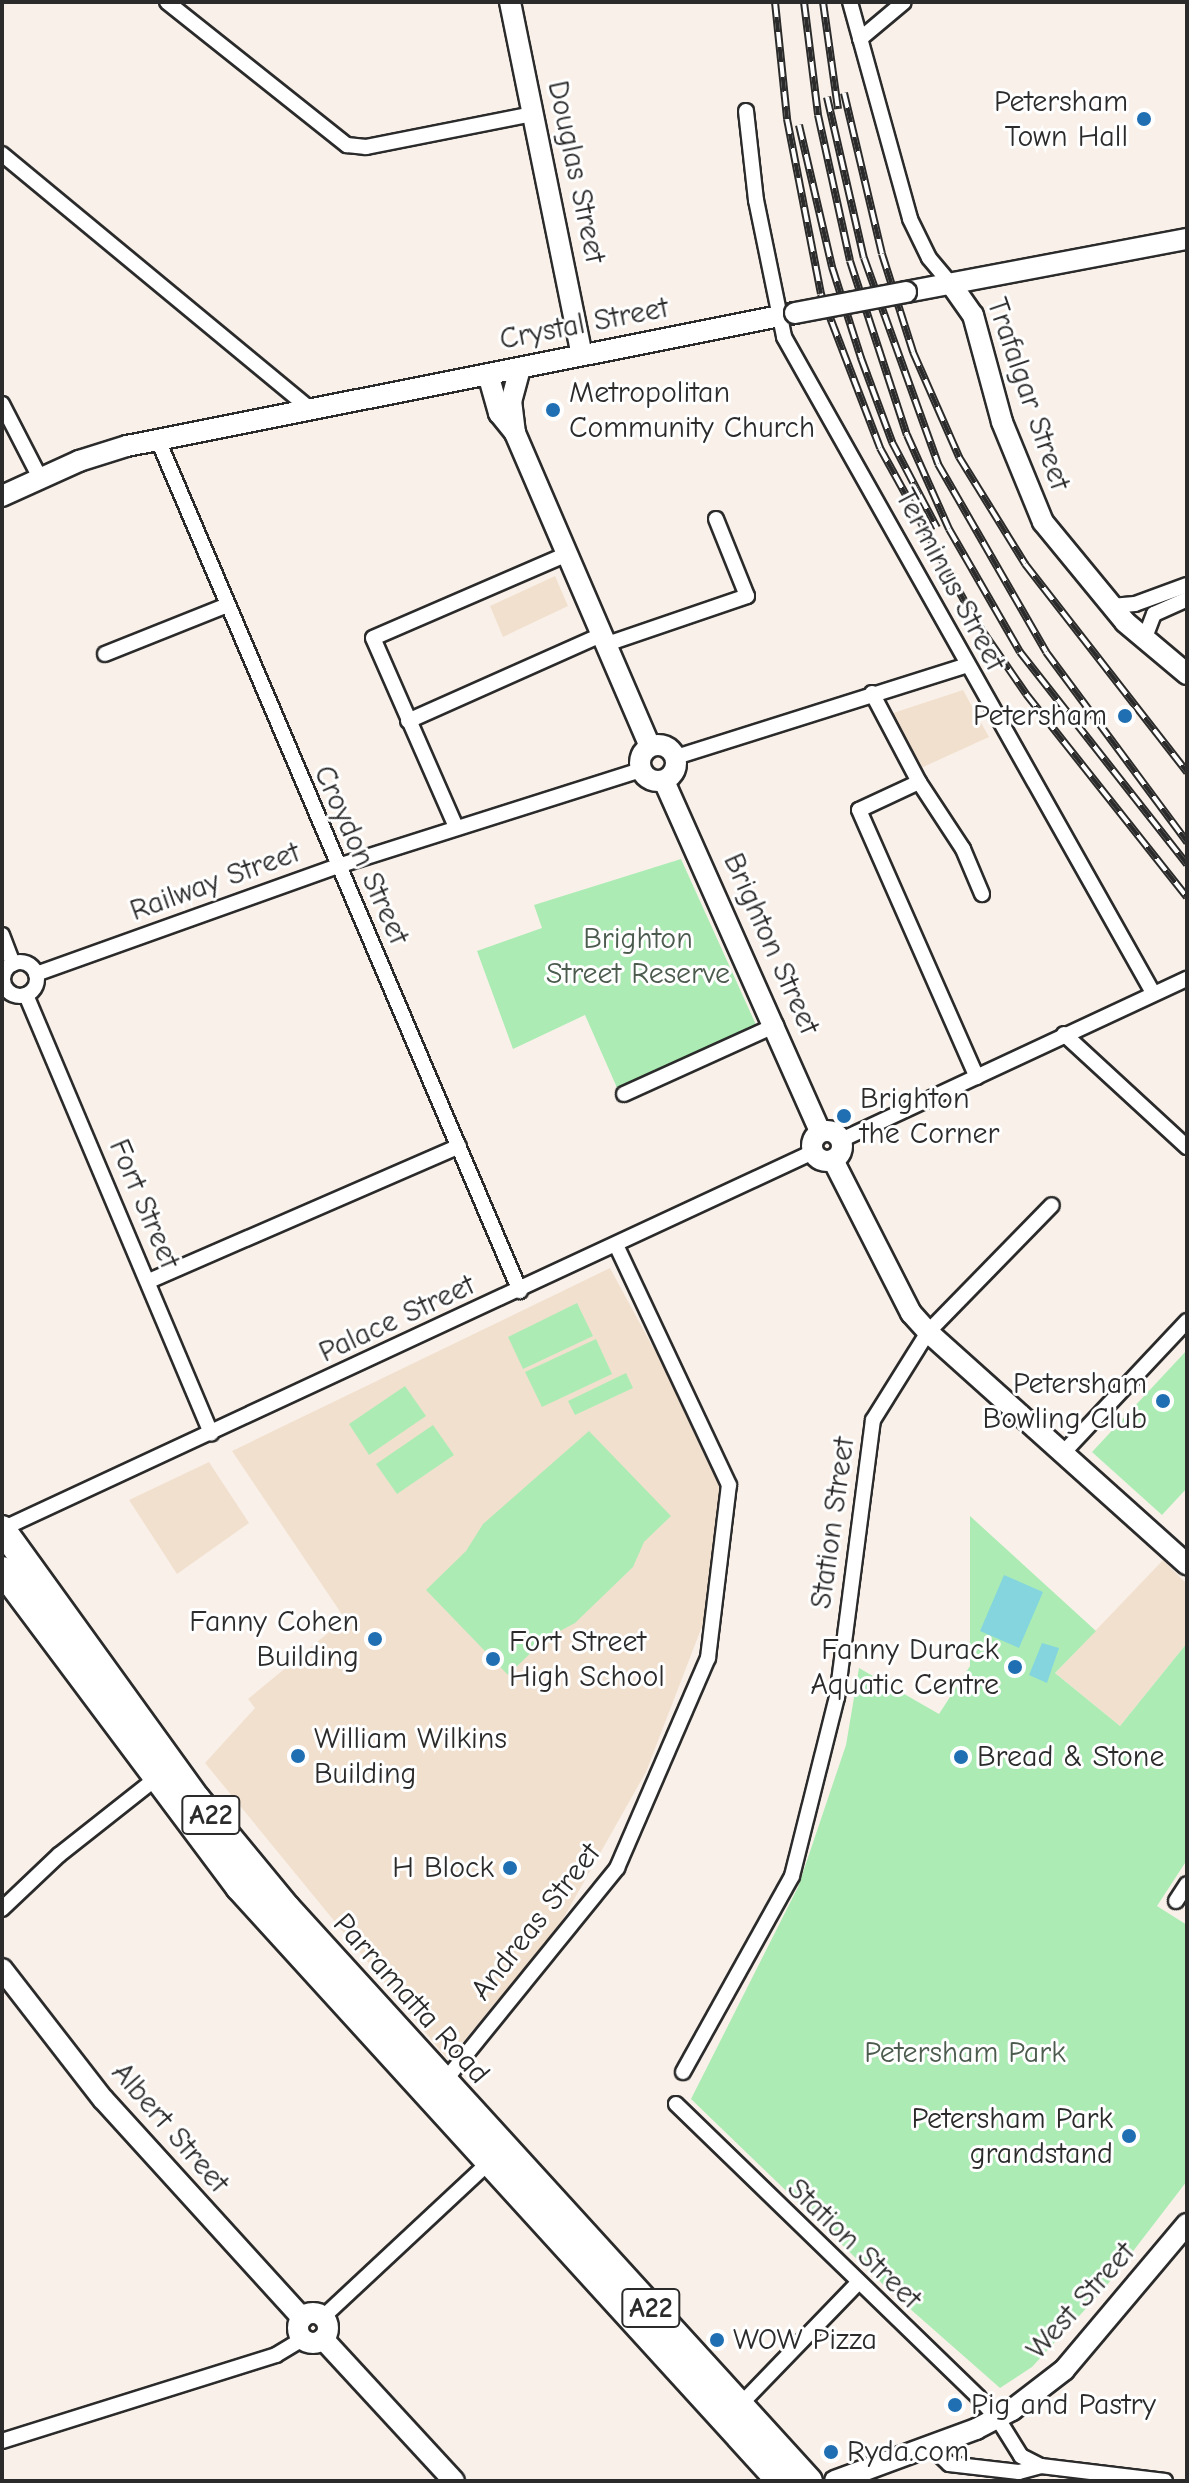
<!DOCTYPE html>
<style>
body{margin:0}
#map{position:relative;width:1189px;height:2483px;overflow:hidden;background:#f9f1e9;font-family:"Comic Neue",sans-serif}
div>[style]{position:absolute}
.built>*{inset:0;background:#f2e0cf}
.green>*{inset:0;background:#acecb4}
.water>*{inset:0;background:#84d5dd}
.roads{filter:drop-shadow(2px 0 #2b2b2b) drop-shadow(-2px 0 #2b2b2b) drop-shadow(0 2px #2b2b2b) drop-shadow(0 -2px #2b2b2b)}
.street>*{height:14px;margin:-7px;padding:0 7px;transform-origin:7px;border-radius:7px;background:#fff}
.street>.ring{margin:-7px;padding:0;box-sizing:content-box;background:none;border:14px solid #fff;border-radius:50%}
.secondary>*{height:20px;margin:-10px;padding:0 10px;transform-origin:10px;border-radius:10px;background:#fff}
.secondary>.ring{margin:-10px;padding:0;box-sizing:content-box;background:none;border:20px solid #fff;border-radius:50%}
.highway>*{height:26px;margin:-13px;padding:0 13px;transform-origin:13px;border-radius:13px;background:#fff}
.rail>*{height:8px;margin-top:-4px;transform-origin:0;background:repeating-linear-gradient(90deg,#fff 0 15px,#2b2b2b 0 30px);box-sizing:border-box;border-block:2px solid #2b2b2b}
.bridges{filter:drop-shadow(2px 0 #2b2b2b) drop-shadow(-2px 0 #2b2b2b) drop-shadow(0 2px #2b2b2b) drop-shadow(0 -2px #2b2b2b)}
.secondary-bridge>*{height:20px;margin:-10px;padding:0 10px;transform-origin:10px;border-radius:10px;background:#fff}
.dots>*{width:22px;height:22px;translate:-50% -50%;box-sizing:border-box;border:4px solid #fff;border-radius:50%}
span{translate:-50% -50%;white-space:nowrap;text-align:center;line-height:1.15;-webkit-text-stroke:6px #fff;paint-order:stroke}
.shield-label span{padding:2px 6px;background:#fff;border:2px solid;border-radius:6px;-webkit-text-stroke-width:0}
.shield-label{font-size:28px;color:#2b2b2b;font-weight:700}
.poi-label{font-size:30px;color:#2b2b2b}
.right{translate:-100% -50%;text-align:right}
.left{translate:0 -50%;text-align:left}
.street-label{font-size:30px;color:#2b2b2b}
.park-label{font-size:30px;color:#4b5b4d}
.frame{position:absolute;inset:0;border:4px solid #2b2b2b;pointer-events:none}
</style>
<div id="map">
<div class="built">
<div style="clip-path:polygon(555px 576px,568px 606px,503px 637px,490px 606px)"></div>
<div style="clip-path:polygon(963px 690px,989px 737px,921px 768px,890px 714px)"></div>
<div style="clip-path:polygon(610px 1268px,724px 1478px,713px 1598px,646px 1772px,559px 1926px,448px 2060px,205px 1763px,255px 1708px,248px 1699px,345px 1619px,232px 1451px)"></div>
<div style="clip-path:polygon(209px 1462px,249px 1523px,177px 1574px,129px 1500px)"></div>
<div style="clip-path:polygon(1163px 1560px,1187px 1584px,1187px 1643px,1120px 1726px,1055px 1673px)"></div>
</div>
<div class="green">
<div style="clip-path:polygon(681px 859px,757px 1027px,618px 1090px,585px 1015px,513px 1049px,477px 951px,542px 928px,534px 905px)"></div>
<div style="clip-path:polygon(577px 1303px,593px 1336px,523px 1369px,508px 1337px)"></div>
<div style="clip-path:polygon(596px 1339px,612px 1374px,542px 1407px,525px 1372px)"></div>
<div style="clip-path:polygon(1187px 1350px,1187px 1488px,1162px 1515px,1092px 1452px)"></div>
<div style="clip-path:polygon(626px 1373px,633px 1388px,575px 1415px,568px 1401px)"></div>
<div style="clip-path:polygon(405px 1386px,426px 1416px,369px 1455px,349px 1424px)"></div>
<div style="clip-path:polygon(433px 1425px,454px 1455px,397px 1494px,376px 1464px)"></div>
<div style="clip-path:polygon(589px 1431px,671px 1516px,644px 1542px,633px 1567px,575px 1623px,545px 1639px,508px 1675px,426px 1590px,466px 1551px,483px 1524px)"></div>
<div style="clip-path:polygon(970px 1516px,1096px 1631px,1055px 1673px,1120px 1726px,1187px 1643px,1187px 1860px,1157px 1906px,1187px 1925px,1187px 2181px,1104px 2289px,1032px 2367px,1000px 2388px,892px 2293px,691px 2099px,798px 1887px,846px 1745px,859px 1668px,939px 1714px,970px 1666px)"></div>
</div>
<div class="water">
<div style="clip-path:polygon(1004px 1575px,1043px 1592px,1019px 1648px,980px 1631px)"></div>
<div style="clip-path:polygon(1042px 1643px,1059px 1648px,1047px 1683px,1029px 1675px)"></div>
</div>
<div class="roads">
<div class="street">
<div style="left:167px;top:2px;width:230px;rotate:38.5deg"></div>
<div style="left:347px;top:145px;width:19px;rotate:6deg"></div>
<div style="left:366px;top:147px;width:170px;rotate:-11.2deg"></div>
<div style="left:850px;top:2px;width:225px;rotate:74.5deg"></div>
<div style="left:910px;top:219px;width:43px;rotate:64deg"></div>
<div style="left:929px;top:258px;width:34px;rotate:50deg"></div>
<div style="left:860px;top:39px;width:57px;rotate:-40.1deg"></div>
<div style="left:746px;top:111px;width:90px;rotate:83.6deg"></div>
<div style="left:756px;top:200px;width:140px;rotate:78.4deg"></div>
<div style="left:784px;top:337px;width:750px;rotate:60.63deg"></div>
<div style="left:2px;top:154px;width:401px;rotate:39.6deg"></div>
<div style="left:2px;top:404px;width:83px;rotate:62.8deg"></div>
<div style="left:158px;top:440px;width:925px;rotate:66.96deg"></div>
<div style="left:1111px;top:606px;width:24px;rotate:-5deg"></div>
<div style="left:1135px;top:604px;width:55px;rotate:-20.1deg"></div>
<div style="left:1144px;top:640px;width:28px;rotate:-69deg"></div>
<div style="left:1154px;top:614px;width:36px;rotate:-24deg"></div>
<div style="left:607px;top:644px;width:148px;rotate:-18.9deg"></div>
<div style="left:747px;top:596px;width:83px;rotate:-111.9deg"></div>
<div style="left:105px;top:654px;width:129px;rotate:-21.8deg"></div>
<div style="left:872px;top:693px;width:101px;rotate:62.2deg"></div>
<div style="left:919px;top:782px;width:80px;rotate:56.7deg"></div>
<div style="left:963px;top:849px;width:49px;rotate:67.1deg"></div>
<div style="left:408px;top:721px;width:214px;rotate:-24deg"></div>
<div style="left:676px;top:757px;width:303px;rotate:-17.5deg"></div>
<div style="left:919px;top:782px;width:66px;rotate:155deg"></div>
<div style="left:859px;top:810px;width:292px;rotate:66.2deg"></div>
<div style="left:456px;top:827px;width:206px;rotate:-113.7deg"></div>
<div style="left:373px;top:638px;width:211px;rotate:-23.4deg"></div>
<div style="left:2px;top:935px;width:31px;rotate:69deg"></div>
<div class="ring" style="left:3px;top:962px;width:20px;height:20px"></div>
<div style="left:36px;top:974px;width:321px;rotate:-19.7deg"></div>
<div style="left:338px;top:866px;width:318px;rotate:-17.6deg"></div>
<div style="left:26px;top:995px;width:476px;rotate:67.1deg"></div>
<div style="left:1064px;top:1034px;width:167px;rotate:42.6deg"></div>
<div style="left:624px;top:1094px;width:167px;rotate:-24.4deg"></div>
<div style="left:841px;top:1140px;width:382px;rotate:-25deg"></div>
<div style="left:149px;top:1281px;width:338px;rotate:-23.5deg"></div>
<div style="left:1063px;top:1453px;width:181px;rotate:-46.8deg"></div>
<div style="left:2px;top:1529px;width:894px;rotate:-24.93deg"></div>
<div style="left:1176px;top:1901px;width:20px;rotate:-57deg"></div>
<div style="left:2px;top:1909px;width:79px;rotate:-43.5deg"></div>
<div style="left:59px;top:1855px;width:121px;rotate:-38.3deg"></div>
<div style="left:683px;top:2072px;width:224px;rotate:-60.9deg"></div>
<div style="left:792px;top:1876px;width:185px;rotate:-75.9deg"></div>
<div style="left:837px;top:1697px;width:279px;rotate:-82.6deg"></div>
<div style="left:873px;top:1420px;width:104px;rotate:-58deg"></div>
<div style="left:928px;top:1332px;width:177px;rotate:-45.7deg"></div>
<div style="left:443px;top:2083px;width:277px;rotate:-51deg"></div>
<div style="left:617px;top:1868px;width:229px;rotate:-66.6deg"></div>
<div style="left:708px;top:1658px;width:174px;rotate:-83.1deg"></div>
<div style="left:729px;top:1485px;width:265px;rotate:-115.2deg"></div>
<div style="left:676px;top:2104px;width:421px;rotate:44.1deg"></div>
<div style="left:978px;top:2397px;width:30px;rotate:48deg"></div>
<div style="left:998px;top:2419px;width:44px;rotate:58.1deg"></div>
<div style="left:1021px;top:2456px;width:22px;rotate:27deg"></div>
<div style="left:1041px;top:2466px;width:125px;rotate:6.9deg"></div>
<div style="left:323px;top:2317px;width:229px;rotate:-43deg"></div>
<div style="left:740px;top:2405px;width:167px;rotate:-46deg"></div>
<div style="left:2px;top:2441px;width:287px;rotate:-17.4deg"></div>
<div style="left:276px;top:2355px;width:31px;rotate:-31deg"></div>
<div style="left:931px;top:2447px;width:25px;rotate:43deg"></div>
<div style="left:949px;top:2464px;width:70px;rotate:6.5deg"></div>
<div style="left:1019px;top:2472px;width:23px;rotate:-15deg"></div>
</div>
<div class="secondary">
<div style="left:510px;top:2px;width:360px;rotate:78.5deg"></div>
<div style="left:951px;top:284px;width:38px;rotate:55deg"></div>
<div style="left:973px;top:315px;width:111px;rotate:74.8deg"></div>
<div style="left:1002px;top:422px;width:108px;rotate:67.7deg"></div>
<div style="left:1043px;top:522px;width:129px;rotate:50.6deg"></div>
<div style="left:1125px;top:622px;width:81px;rotate:40deg"></div>
<div style="left:906px;top:292px;width:286px;rotate:-10.7deg"></div>
<div style="left:488px;top:374px;width:41px;rotate:74.2deg"></div>
<div style="left:499px;top:413px;width:26px;rotate:51deg"></div>
<div style="left:515px;top:433px;width:341px;rotate:66.7deg"></div>
<div style="left:515px;top:433px;width:31px;rotate:-97deg"></div>
<div style="left:511px;top:402px;width:35px;rotate:-75deg"></div>
<div style="left:2px;top:496px;width:85px;rotate:-24.4deg"></div>
<div style="left:79px;top:461px;width:50px;rotate:-17.4deg"></div>
<div style="left:127px;top:446px;width:681px;rotate:-11.26deg"></div>
<div class="ring" style="left:640px;top:745px;width:16px;height:16px"></div>
<div style="left:664px;top:781px;width:384px;rotate:66deg"></div>
<div class="ring" style="left:812px;top:1131px;width:10px;height:10px"></div>
<div style="left:833px;top:1160px;width:172px;rotate:63deg"></div>
<div style="left:911px;top:1313px;width:25px;rotate:48deg"></div>
<div style="left:928px;top:1332px;width:348px;rotate:41.9deg"></div>
<div style="left:2px;top:1969px;width:165px;rotate:52.2deg"></div>
<div style="left:103px;top:2099px;width:296px;rotate:47.7deg"></div>
<div class="ring" style="left:298px;top:2313px;width:10px;height:10px"></div>
<div style="left:323px;top:2339px;width:193px;rotate:47.3deg"></div>
<div style="left:835px;top:2481px;width:150px;rotate:-20.2deg"></div>
<div style="left:976px;top:2429px;width:41px;rotate:-27.8deg"></div>
<div style="left:1012px;top:2410px;width:66px;rotate:-37.6deg"></div>
<div style="left:1064px;top:2370px;width:191px;rotate:-49.9deg"></div>
</div>
<div class="highway">
<div style="left:2px;top:1529px;width:333px;rotate:54.2deg"></div>
<div style="left:197px;top:1799px;width:141px;rotate:50.5deg"></div>
<div style="left:287px;top:1908px;width:775px;rotate:47.67deg"></div>
<div style="left:2px;top:1570px;width:396px;rotate:53.2deg"></div>
<div style="left:239px;top:1887px;width:803px;rotate:47.67deg"></div>
</div>
</div>
<div class="rail">
<div style="left:775px;top:2px;width:118px;rotate:84.1deg"></div>
<div style="left:787px;top:119px;width:178px;rotate:79deg"></div>
<div style="left:821px;top:294px;width:165px;rotate:69deg"></div>
<div style="left:880px;top:448px;width:196px;rotate:61.1deg"></div>
<div style="left:975px;top:620px;width:90px;rotate:55.4deg"></div>
<div style="left:1026px;top:694px;width:259px;rotate:51.6deg"></div>
<div style="left:804px;top:2px;width:114px;rotate:82.9deg"></div>
<div style="left:818px;top:115px;width:149px;rotate:77.6deg"></div>
<div style="left:850px;top:261px;width:183px;rotate:71.9deg"></div>
<div style="left:907px;top:435px;width:103px;rotate:65.9deg"></div>
<div style="left:949px;top:529px;width:142px;rotate:60deg"></div>
<div style="left:1020px;top:652px;width:270px;rotate:51.8deg"></div>
<div style="left:823px;top:2px;width:108px;rotate:82deg"></div>
<div style="left:844px;top:93px;width:165px;rotate:76.7deg"></div>
<div style="left:882px;top:254px;width:103px;rotate:72.4deg"></div>
<div style="left:913px;top:352px;width:115px;rotate:66.3deg"></div>
<div style="left:959px;top:457px;width:126px;rotate:58.3deg"></div>
<div style="left:1025px;top:564px;width:264px;rotate:52.1deg"></div>
<div style="left:827px;top:97px;width:165px;rotate:77.1deg"></div>
<div style="left:864px;top:258px;width:219px;rotate:70.2deg"></div>
<div style="left:938px;top:464px;width:217px;rotate:60.1deg"></div>
<div style="left:1046px;top:652px;width:237px;rotate:53.4deg"></div>
<div style="left:799px;top:125px;width:146px;rotate:76.9deg"></div>
<div style="left:832px;top:267px;width:96px;rotate:72.3deg"></div>
<div style="left:861px;top:358px;width:90px;rotate:69.7deg"></div>
<div style="left:892px;top:442px;width:97px;rotate:62.4deg"></div>
</div>
<div class="bridges">
<div class="secondary-bridge">
<div style="left:795px;top:313px;width:113px;rotate:-10.7deg"></div>
</div>
</div>
<div class="dots">
<div style="left:1144px;top:119px;background:#1f6fb2"></div>
<div style="left:553px;top:410px;background:#1f6fb2"></div>
<div style="left:1125px;top:716px;background:#1f6fb2"></div>
<div style="left:844px;top:1116px;background:#1f6fb2"></div>
<div style="left:1163px;top:1401px;background:#1f6fb2"></div>
<div style="left:375px;top:1639px;background:#1f6fb2"></div>
<div style="left:493px;top:1659px;background:#1f6fb2"></div>
<div style="left:1015px;top:1667px;background:#1f6fb2"></div>
<div style="left:298px;top:1756px;background:#1f6fb2"></div>
<div style="left:961px;top:1757px;background:#1f6fb2"></div>
<div style="left:510px;top:1868px;background:#1f6fb2"></div>
<div style="left:1129px;top:2136px;background:#1f6fb2"></div>
<div style="left:717px;top:2340px;background:#1f6fb2"></div>
<div style="left:955px;top:2405px;background:#1f6fb2"></div>
<div style="left:831px;top:2452px;background:#1f6fb2"></div>
</div>
<div class="shield-label">
<span style="left:211px;top:1815px">A22</span>
<span style="left:651px;top:2308px">A22</span>
</div>
<div class="poi-label">
<span class="right" style="left:1128px;top:119px">Petersham<br>Town Hall</span>
<span class="left" style="left:569px;top:410px">Metropolitan<br>Community Church</span>
<span class="right" style="left:1107px;top:716px">Petersham</span>
<span class="left" style="left:860px;top:1116px">Brighton<br>the Corner</span>
<span class="right" style="left:1147px;top:1401px">Petersham<br>Bowling Club</span>
<span class="right" style="left:359px;top:1639px">Fanny Cohen<br>Building</span>
<span class="left" style="left:509px;top:1659px">Fort Street<br>High School</span>
<span class="right" style="left:999px;top:1667px">Fanny Durack<br>Aquatic Centre</span>
<span class="left" style="left:314px;top:1756px">William Wilkins<br>Building</span>
<span class="left" style="left:977px;top:1757px">Bread &amp; Stone</span>
<span class="right" style="left:494px;top:1868px">H Block</span>
<span class="right" style="left:1113px;top:2136px">Petersham Park<br>grandstand</span>
<span class="left" style="left:733px;top:2340px">WOW Pizza</span>
<span class="left" style="left:971px;top:2405px">Pig and Pastry</span>
<span class="left" style="left:847px;top:2452px">Ryda.com</span>
</div>
<div class="street-label">
<span style="left:576px;top:172px;rotate:78deg">Douglas Street</span>
<span style="left:584px;top:324px;rotate:-11deg">Crystal Street</span>
<span style="left:1028px;top:394px;rotate:71deg">Trafalgar Street</span>
<span style="left:950px;top:580px;rotate:62deg">Terminus Street</span>
<span style="left:361px;top:855px;rotate:66deg">Croydon Street</span>
<span style="left:215px;top:882px;rotate:-20deg">Railway Street</span>
<span style="left:771px;top:944px;rotate:66deg">Brighton Street</span>
<span style="left:144px;top:1204px;rotate:67deg">Fort Street</span>
<span style="left:397px;top:1319px;rotate:-25deg">Palace Street</span>
<span style="left:833px;top:1523px;rotate:-82deg">Station Street</span>
<span style="left:536px;top:1922px;rotate:-52deg">Andreas Street</span>
<span style="left:411px;top:1999px;rotate:48deg">Parramatta Road</span>
<span style="left:170px;top:2128px;rotate:49deg">Albert Street</span>
<span style="left:854px;top:2244px;rotate:44deg">Station Street</span>
<span style="left:1081px;top:2301px;rotate:-48deg">West Street</span>
</div>
<div class="park-label">
<span style="left:638px;top:956px">Brighton<br>Street Reserve</span>
<span style="left:965px;top:2053px">Petersham Park</span>
</div>
<div class="frame"></div>
</div>
